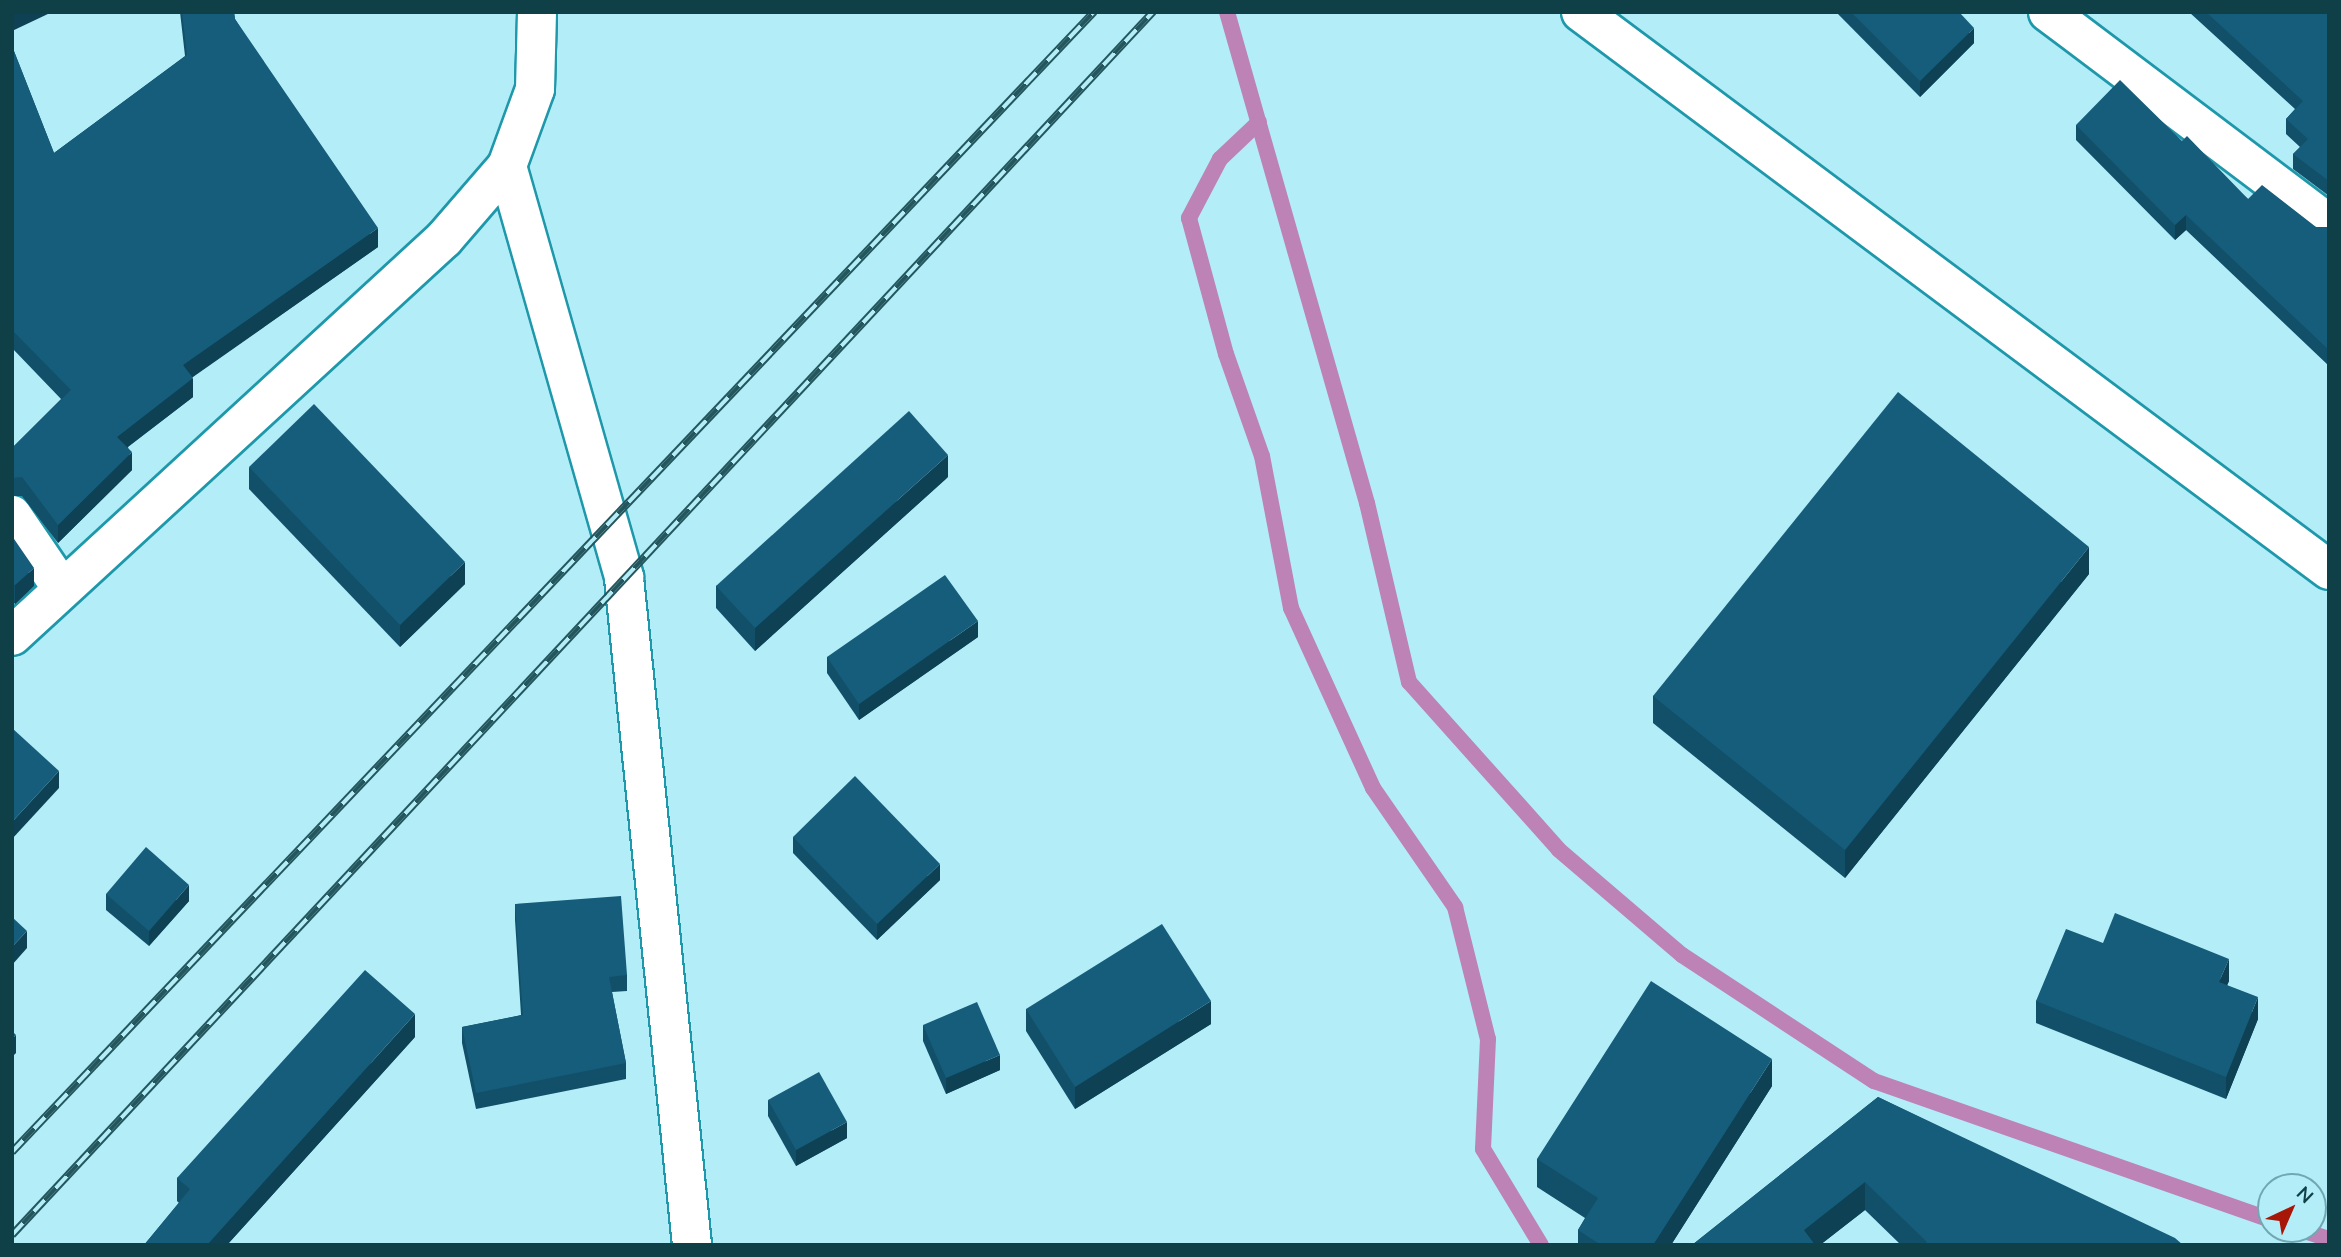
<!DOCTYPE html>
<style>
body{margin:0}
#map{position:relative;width:2341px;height:1257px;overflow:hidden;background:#b3edf8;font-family:Mulish,sans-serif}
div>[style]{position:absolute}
.stream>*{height:16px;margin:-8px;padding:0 8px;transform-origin:8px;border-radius:8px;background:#bd83b6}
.roads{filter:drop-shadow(2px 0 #1e98aa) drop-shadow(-2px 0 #1e98aa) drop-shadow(0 2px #1e98aa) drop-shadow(0 -2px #1e98aa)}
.minor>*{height:38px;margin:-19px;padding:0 19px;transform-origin:19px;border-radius:19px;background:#fff}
.tertiary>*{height:38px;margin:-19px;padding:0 19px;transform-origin:19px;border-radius:19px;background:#fff}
.rail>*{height:8px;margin-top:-4px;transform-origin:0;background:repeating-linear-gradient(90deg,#b3edf8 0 16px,#24565e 0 32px);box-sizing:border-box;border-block:2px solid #24565e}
.wall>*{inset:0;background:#125069}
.shaded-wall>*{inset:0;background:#0f4155}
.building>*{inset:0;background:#155d7a}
span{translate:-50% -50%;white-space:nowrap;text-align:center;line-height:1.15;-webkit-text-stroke:7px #b3edf8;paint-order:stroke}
.frame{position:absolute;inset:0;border:14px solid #0f3f47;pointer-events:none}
.north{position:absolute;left:2257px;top:1173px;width:70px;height:70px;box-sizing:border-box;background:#b3edf8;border:2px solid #71a7b1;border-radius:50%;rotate:44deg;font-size:19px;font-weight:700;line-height:28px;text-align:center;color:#0f3f47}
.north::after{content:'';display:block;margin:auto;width:24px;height:32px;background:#a81607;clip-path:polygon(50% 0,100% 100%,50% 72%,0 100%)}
</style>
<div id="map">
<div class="stream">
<div style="left:1227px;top:12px;width:511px;rotate:74.09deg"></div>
<div style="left:1367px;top:503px;width:184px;rotate:76.8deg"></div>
<div style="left:1409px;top:682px;width:225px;rotate:48.2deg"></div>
<div style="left:1559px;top:850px;width:162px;rotate:40.5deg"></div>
<div style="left:1682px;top:955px;width:230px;rotate:33.3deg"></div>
<div style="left:1874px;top:1081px;width:421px;rotate:19.3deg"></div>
<div style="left:1259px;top:122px;width:54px;rotate:136.5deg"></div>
<div style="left:1220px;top:159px;width:67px;rotate:117.7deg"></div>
<div style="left:1189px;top:218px;width:141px;rotate:74.8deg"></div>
<div style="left:1226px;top:354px;width:108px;rotate:70.6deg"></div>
<div style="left:1262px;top:456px;width:155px;rotate:79.2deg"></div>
<div style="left:1291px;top:608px;width:198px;rotate:65.5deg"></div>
<div style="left:1373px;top:788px;width:145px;rotate:55.4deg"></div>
<div style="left:1455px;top:907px;width:136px;rotate:76deg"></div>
<div style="left:1488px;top:1039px;width:110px;rotate:92.6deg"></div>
<div style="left:1483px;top:1149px;width:112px;rotate:58.9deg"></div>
<div style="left:2298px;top:1229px;width:33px;rotate:18deg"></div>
</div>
<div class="roads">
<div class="minor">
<div style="left:2048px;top:12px;width:352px;rotate:37deg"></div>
<div style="left:507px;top:166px;width:428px;rotate:74.1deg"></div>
<div style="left:624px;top:578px;width:670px;rotate:84.18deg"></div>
<div style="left:12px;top:515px;width:87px;rotate:55.8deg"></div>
</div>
<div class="tertiary">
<div style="left:1581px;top:12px;width:933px;rotate:36.72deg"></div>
<div style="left:12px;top:636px;width:587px;rotate:-42.58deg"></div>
<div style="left:444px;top:239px;width:96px;rotate:-49.2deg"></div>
<div style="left:507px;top:166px;width:82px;rotate:-70deg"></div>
<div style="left:535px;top:89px;width:77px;rotate:-88.5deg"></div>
</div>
</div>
<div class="rail">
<div style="left:12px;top:1152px;width:1572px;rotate:-46.5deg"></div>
<div style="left:12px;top:1235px;width:1673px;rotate:-46.99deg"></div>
</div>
<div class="wall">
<div style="clip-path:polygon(180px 12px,234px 12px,235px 19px,378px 247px,192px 377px,193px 397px,128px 447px,132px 470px,58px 543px,22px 496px,12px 496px,12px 448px,61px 399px,12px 348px,12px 46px,54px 153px,185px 56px)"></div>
<div style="clip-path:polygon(1836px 12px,1959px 12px,1974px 43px,1920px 97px)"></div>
<div style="clip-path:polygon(2189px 12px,2329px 12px,2329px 196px,2293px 169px,2293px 154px,2300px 147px,2286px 134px,2286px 119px,2295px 109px)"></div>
<div style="clip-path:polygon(2076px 125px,2182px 141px,2248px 199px,2316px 227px,2329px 227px,2329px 366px,2186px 230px,2175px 240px,2076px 140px)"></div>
<div style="clip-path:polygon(249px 467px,465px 584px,400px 647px,249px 489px)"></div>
<div style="clip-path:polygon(948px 477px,755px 651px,716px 608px,716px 586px)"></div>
<div style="clip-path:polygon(12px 536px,34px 586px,15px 604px,12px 601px)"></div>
<div style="clip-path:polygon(2089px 574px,1845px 878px,1653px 723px,1653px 696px)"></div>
<div style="clip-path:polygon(978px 637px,859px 720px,827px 673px,827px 657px)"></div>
<div style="clip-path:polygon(793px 837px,940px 880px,877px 940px,793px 853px)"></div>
<div style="clip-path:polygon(106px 894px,189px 901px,149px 946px,106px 910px)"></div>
<div style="clip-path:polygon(515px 904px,627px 975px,627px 991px,612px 992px,626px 1063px,626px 1079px,476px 1109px,462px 1043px,462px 1027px,521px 1015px,515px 920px)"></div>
<div style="clip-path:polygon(2103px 943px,2229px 981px,2227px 985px,2258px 1019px,2226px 1099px,2036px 1023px,2036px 1001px)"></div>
<div style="clip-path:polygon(1026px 1009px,1211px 1024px,1075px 1109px,1026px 1031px)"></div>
<div style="clip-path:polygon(923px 1025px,1000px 1070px,946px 1094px,923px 1041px)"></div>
<div style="clip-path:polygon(415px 1037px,227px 1245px,144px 1245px,179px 1203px,177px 1201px,177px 1178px)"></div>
<div style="clip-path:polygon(1772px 1086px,1671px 1245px,1578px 1245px,1578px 1230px,1585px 1218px,1537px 1187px,1537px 1159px)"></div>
<div style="clip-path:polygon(1878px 1097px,2183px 1245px,1901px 1245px,1865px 1210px,1820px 1245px,1692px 1245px)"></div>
<div style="clip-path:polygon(768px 1100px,847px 1138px,796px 1166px,768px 1116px)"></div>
</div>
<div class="shaded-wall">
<div style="clip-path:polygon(12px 12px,50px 12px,50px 13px,12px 31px)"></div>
<div style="clip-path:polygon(1974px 28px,1974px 43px,1920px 97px,1920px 81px)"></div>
<div style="clip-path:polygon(2186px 215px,2186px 230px,2175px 240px,2175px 225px)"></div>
<div style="clip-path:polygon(378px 228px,378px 247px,183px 384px,183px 365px)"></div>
<div style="clip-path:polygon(193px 378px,193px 397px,117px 455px,117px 437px)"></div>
<div style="clip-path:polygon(132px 452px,132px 470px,58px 543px,58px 525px)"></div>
<div style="clip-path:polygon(948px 455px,948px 477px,755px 651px,755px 628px)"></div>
<div style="clip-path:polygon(2089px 547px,2089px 574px,1845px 878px,1845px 850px)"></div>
<div style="clip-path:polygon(465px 562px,465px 584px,400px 647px,400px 625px)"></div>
<div style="clip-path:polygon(34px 568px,34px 586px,15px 604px,15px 585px)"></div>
<div style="clip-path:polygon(978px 621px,978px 637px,859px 720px,859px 704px)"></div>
<div style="clip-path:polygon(59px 771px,59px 788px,12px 839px,12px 822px)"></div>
<div style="clip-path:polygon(940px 864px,940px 880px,877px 940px,877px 924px)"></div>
<div style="clip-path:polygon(189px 885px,189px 901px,149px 946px,149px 931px)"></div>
<div style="clip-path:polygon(27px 931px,27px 948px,12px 965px,12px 947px)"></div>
<div style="clip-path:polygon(2229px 959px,2229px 981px,2219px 1004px,2219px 982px)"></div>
<div style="clip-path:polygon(2258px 997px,2258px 1019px,2226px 1099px,2226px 1077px)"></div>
<div style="clip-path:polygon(1211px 1001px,1211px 1024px,1075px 1109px,1075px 1087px)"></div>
<div style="clip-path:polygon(415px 1014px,415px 1037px,227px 1245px,207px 1245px)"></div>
<div style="clip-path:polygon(16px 1035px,16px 1053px,12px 1057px,12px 1039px)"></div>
<div style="clip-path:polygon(1000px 1055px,1000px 1070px,946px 1094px,946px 1078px)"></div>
<div style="clip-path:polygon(1772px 1059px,1772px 1086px,1671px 1245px,1653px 1245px)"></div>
<div style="clip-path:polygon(847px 1122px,847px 1138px,796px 1166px,796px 1150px)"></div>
<div style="clip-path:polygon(1865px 1182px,1865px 1210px,1820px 1245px,1804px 1245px,1804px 1230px)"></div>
</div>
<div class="building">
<div style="clip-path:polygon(182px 12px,234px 12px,235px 19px,378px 228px,183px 365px,193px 378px,117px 437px,132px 452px,58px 525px,22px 477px,12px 478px,12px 448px,71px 390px,12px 330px,12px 46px,54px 153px,187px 55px)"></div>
<div style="clip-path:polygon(1851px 12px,1959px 12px,1974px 28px,1920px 81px)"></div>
<div style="clip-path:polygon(2206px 12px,2329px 12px,2329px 181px,2293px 154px,2308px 139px,2286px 119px,2303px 101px)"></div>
<div style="clip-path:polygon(2120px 80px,2182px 141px,2187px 136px,2248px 199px,2262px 185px,2316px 227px,2329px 227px,2329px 350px,2186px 215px,2175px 225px,2076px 125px)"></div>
<div style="clip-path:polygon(1898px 392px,2089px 547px,1845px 850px,1653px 696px)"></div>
<div style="clip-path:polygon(314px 404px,465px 562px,400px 625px,249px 467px)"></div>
<div style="clip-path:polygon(909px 411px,948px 455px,755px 628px,716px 586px)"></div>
<div style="clip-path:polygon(12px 536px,34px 568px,15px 585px,12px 582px)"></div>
<div style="clip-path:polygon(945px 575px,978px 621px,859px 704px,827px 657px)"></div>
<div style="clip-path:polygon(12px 728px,59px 771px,12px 822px)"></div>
<div style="clip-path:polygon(855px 776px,940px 864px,877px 924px,793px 837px)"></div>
<div style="clip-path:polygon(146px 847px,189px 885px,149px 931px,106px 894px)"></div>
<div style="clip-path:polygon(621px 896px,627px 975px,609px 977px,626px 1063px,476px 1093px,462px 1027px,523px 1015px,515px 904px)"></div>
<div style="clip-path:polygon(2115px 913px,2229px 959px,2219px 982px,2258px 997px,2226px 1077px,2036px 1001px,2066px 929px,2103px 943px)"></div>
<div style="clip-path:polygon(12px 917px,27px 931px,12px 947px)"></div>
<div style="clip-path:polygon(1162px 924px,1211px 1001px,1075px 1087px,1026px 1009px)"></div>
<div style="clip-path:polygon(365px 970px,415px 1014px,207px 1245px,144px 1245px,190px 1189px,177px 1178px)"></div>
<div style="clip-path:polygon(1651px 981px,1772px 1059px,1653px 1245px,1601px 1245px,1578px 1230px,1598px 1198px,1537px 1159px)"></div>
<div style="clip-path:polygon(977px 1002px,1000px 1055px,946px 1078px,923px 1025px)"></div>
<div style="clip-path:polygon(12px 1031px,16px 1035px,12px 1039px)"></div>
<div style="clip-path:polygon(819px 1072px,847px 1122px,796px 1150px,768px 1100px)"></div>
<div style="clip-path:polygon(1878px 1097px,2175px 1238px,2183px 1245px,1924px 1245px,1927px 1242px,1865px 1182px,1804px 1230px,1815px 1245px,1692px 1245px)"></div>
</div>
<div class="frame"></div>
<div class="north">N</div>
</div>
